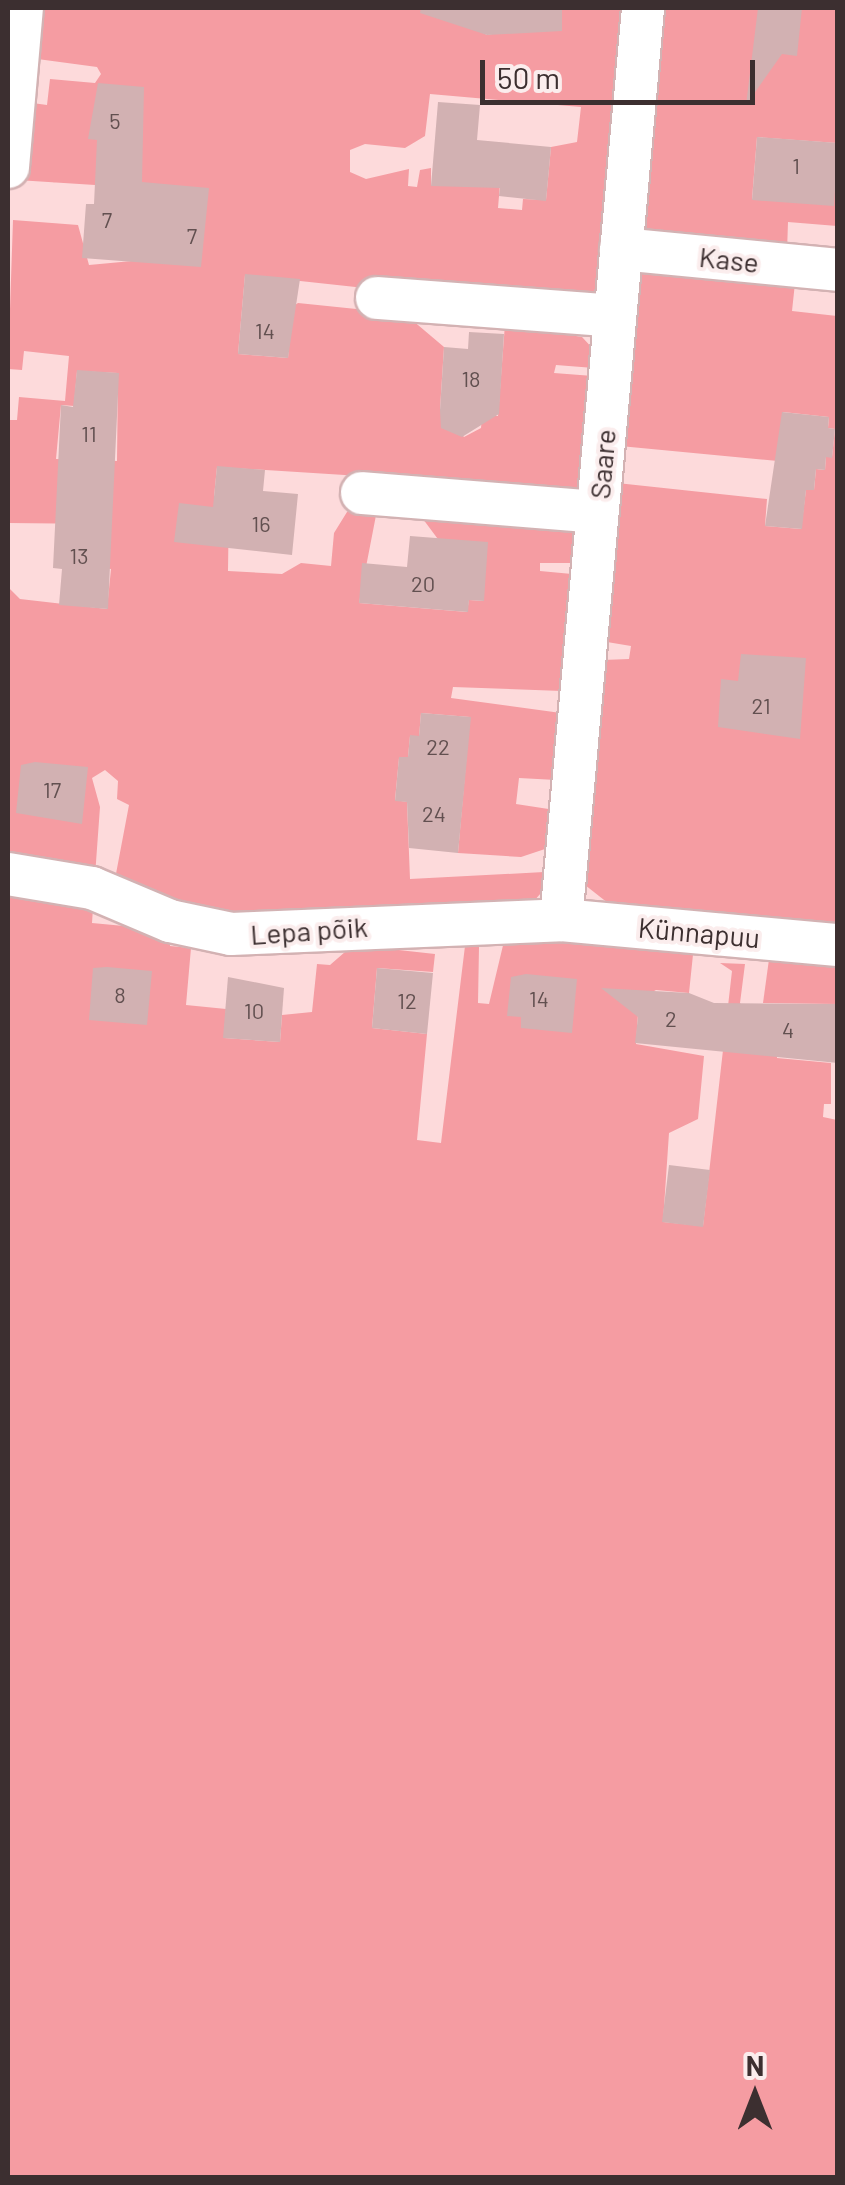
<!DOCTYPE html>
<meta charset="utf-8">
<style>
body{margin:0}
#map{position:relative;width:845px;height:2185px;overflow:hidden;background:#fddadb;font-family:Barlow,sans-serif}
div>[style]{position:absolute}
.green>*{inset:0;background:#f59ca2}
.building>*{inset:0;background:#d2b1b2}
.roads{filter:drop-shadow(2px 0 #d3b2b3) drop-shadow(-2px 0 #d3b2b3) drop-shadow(0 2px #d3b2b3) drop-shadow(0 -2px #d3b2b3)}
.minor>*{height:42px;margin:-21px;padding:0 21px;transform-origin:21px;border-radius:21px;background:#fff}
span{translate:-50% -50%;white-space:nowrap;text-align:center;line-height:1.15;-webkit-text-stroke:8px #fbeded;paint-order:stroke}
.number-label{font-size:22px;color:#625050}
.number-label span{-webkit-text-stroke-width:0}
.street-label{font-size:28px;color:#3c2f30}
.frame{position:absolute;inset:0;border:10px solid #3c2f30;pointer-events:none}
.north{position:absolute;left:705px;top:2045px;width:100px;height:100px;-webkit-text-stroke:8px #fbeded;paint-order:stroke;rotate:0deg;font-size:28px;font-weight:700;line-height:40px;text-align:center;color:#3c2f30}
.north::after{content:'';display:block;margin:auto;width:35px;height:45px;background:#3c2f30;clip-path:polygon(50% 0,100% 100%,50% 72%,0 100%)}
.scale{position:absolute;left:480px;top:60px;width:275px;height:45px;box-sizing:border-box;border:5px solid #3c2f30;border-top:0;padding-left:12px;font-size:30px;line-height:35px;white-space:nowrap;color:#3c2f30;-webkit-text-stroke:8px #fbeded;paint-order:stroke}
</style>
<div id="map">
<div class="green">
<div style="clip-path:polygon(evenodd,34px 8px,460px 8px,470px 26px,487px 35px,508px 31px,523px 8px,628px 8px,597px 299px,374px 289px,245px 275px,238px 354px,288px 358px,292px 307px,298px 303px,405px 314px,444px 347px,440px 409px,464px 437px,481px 428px,482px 416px,498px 416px,505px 324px,582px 337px,595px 351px,594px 368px,556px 365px,554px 373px,593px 376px,581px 490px,217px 467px,214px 497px,229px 499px,228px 571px,282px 574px,301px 563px,331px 566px,334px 533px,347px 512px,355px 504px,378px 505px,359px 603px,467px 612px,469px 600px,484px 601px,420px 515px,577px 521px,573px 563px,540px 563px,540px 571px,572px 574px,562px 691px,453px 687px,451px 698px,561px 713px,556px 780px,519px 778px,516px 804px,555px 810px,551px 847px,521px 857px,458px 853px,470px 717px,421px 713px,419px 737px,410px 736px,408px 757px,399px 758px,395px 800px,407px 802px,410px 879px,544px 872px,547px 886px,534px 901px,243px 925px,115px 879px,129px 805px,117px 799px,118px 781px,105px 770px,92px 778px,100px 807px,95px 876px,8px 863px,8px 587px,20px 599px,107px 609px,111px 569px,102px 568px,105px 524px,8px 523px,8px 420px,17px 420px,19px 397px,65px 401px,69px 356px,24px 351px,22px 370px,8px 369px,13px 220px,78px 225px,89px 265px,132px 261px,96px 180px,95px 185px,17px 180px,25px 102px,47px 105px,50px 79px,95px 83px,101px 74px,97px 67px,30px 58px,34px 8px,430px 94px,581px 107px,577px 142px,551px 147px,546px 200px,523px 199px,522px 210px,498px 208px,501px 172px,431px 186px,431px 168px,420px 170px,417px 187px,408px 186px,409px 169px,366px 179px,350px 172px,350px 150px,365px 144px,405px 148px,425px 136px,430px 94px,34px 8px,77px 371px,118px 373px,117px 461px,56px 459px,61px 405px,74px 406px,77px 371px)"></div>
<div style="clip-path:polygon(658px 8px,837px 8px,837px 143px,757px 137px,752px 199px,837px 188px,837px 226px,788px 222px,787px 252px,648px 231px,643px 223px)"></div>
<div style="clip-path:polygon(641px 272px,795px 283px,792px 311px,837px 316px,837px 930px,613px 907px,585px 885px,603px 660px,629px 659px,631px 646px,607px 642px,617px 483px,767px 499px,765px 526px,801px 529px,806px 490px,814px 490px,816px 469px,825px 470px,826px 457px,832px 457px,835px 429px,828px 428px,829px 417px,783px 412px,778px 461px,620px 446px)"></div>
<div style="clip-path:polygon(8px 886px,93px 908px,92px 923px,156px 929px,170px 933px,170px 946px,191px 948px,186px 1005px,226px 1009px,224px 1038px,280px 1042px,282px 1015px,312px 1012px,317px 964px,330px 965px,353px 945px,435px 954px,433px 972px,377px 968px,372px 1028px,427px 1034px,417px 1140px,441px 1143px,465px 946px,479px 947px,478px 1003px,489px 1004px,505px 937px,694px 945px,689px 993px,656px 990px,627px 1005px,638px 1014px,636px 1044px,704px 1056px,698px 1119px,669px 1133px,663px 1222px,703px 1226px,732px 971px,720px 963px,745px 964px,740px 1003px,777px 1042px,777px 1058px,831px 1063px,831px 1104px,824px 1104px,823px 1117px,837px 1120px,837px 2177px,8px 2178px)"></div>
<div style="clip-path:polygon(770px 952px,836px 966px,837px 1004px,763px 1003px)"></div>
</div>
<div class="building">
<div style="clip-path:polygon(421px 8px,562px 8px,562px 31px,487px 35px,420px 13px)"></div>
<div style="clip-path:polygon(758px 8px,802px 8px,797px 56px,782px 54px,746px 105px)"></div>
<div style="clip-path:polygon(98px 83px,144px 87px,142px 182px,209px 188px,201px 267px,82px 258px,86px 204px,94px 204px,97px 140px,88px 139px)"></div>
<div style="clip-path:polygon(438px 102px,480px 105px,477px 140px,551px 147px,546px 201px,499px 196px,500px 188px,431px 186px)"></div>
<div style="clip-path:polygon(757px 137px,838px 143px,834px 206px,752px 200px)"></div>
<div style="clip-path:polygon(245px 274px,300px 279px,288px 358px,238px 354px)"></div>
<div style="clip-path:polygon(469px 332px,504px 334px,499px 414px,462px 437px,441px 428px,440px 410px,444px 347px,468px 349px)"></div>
<div style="clip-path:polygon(77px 370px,119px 373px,108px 609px,59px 605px,62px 569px,53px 568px,61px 405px,73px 407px)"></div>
<div style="clip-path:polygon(782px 412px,829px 417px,828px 428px,835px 429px,832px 458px,826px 457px,825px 470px,816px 469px,814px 490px,806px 490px,802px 529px,765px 526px)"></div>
<div style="clip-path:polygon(217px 466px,265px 470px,263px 491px,298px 494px,292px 555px,174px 542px,179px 503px,213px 507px)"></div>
<div style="clip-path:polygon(410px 536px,488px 542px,484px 601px,469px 600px,468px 612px,359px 603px,362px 563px,407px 567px)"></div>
<div style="clip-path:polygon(741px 654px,806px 658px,800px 739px,718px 727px,721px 679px,738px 681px)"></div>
<div style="clip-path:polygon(421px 713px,471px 717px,458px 853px,409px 848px,407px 802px,395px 801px,399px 757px,408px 757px,410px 735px,419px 736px)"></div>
<div style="clip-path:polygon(35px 762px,88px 767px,82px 824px,16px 813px,21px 765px)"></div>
<div style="clip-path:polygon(107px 967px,152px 971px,147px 1025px,89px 1020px,93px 968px)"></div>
<div style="clip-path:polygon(377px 968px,433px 973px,427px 1034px,372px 1028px)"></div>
<div style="clip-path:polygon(526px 974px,577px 979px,572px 1033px,521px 1028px,521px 1017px,507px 1016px,511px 977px)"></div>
<div style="clip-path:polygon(228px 977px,284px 988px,280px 1042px,223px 1038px)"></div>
<div style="clip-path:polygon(601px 988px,689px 993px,714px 1003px,838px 1004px,838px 1063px,635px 1043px,638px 1017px)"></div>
<div style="clip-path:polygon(669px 1165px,710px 1170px,703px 1227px,662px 1222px)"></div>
</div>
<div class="roads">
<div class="minor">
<div style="left:8px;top:167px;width:160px;rotate:-85deg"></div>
<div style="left:621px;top:249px;width:218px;rotate:5.5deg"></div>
<div style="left:377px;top:298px;width:238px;rotate:4.3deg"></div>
<div style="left:362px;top:493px;width:236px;rotate:4.6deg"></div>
<div style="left:8px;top:874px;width:85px;rotate:9.5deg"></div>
<div style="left:92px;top:888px;width:85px;rotate:22.9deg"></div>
<div style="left:170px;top:921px;width:62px;rotate:12deg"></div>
<div style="left:231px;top:934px;width:330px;rotate:-2.4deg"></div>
<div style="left:561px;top:920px;width:278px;rotate:5.2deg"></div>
<div style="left:561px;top:920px;width:916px;rotate:-84.86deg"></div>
</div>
</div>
<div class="number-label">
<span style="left:115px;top:121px">5</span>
<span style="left:796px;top:166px">1</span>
<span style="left:107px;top:220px">7</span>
<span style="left:192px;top:236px">7</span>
<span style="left:265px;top:331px">14</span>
<span style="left:471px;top:379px">18</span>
<span style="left:89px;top:434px">11</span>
<span style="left:261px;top:524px">16</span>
<span style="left:79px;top:556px">13</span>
<span style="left:423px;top:584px">20</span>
<span style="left:761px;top:706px">21</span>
<span style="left:438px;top:747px">22</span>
<span style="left:52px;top:790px">17</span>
<span style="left:434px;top:814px">24</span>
<span style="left:120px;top:995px">8</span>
<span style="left:539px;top:999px">14</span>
<span style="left:407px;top:1001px">12</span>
<span style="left:254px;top:1011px">10</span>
<span style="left:671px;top:1019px">2</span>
<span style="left:788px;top:1030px">4</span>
</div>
<div class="street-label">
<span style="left:729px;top:259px;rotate:6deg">Kase</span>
<span style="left:602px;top:464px;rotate:-85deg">Saare</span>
<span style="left:309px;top:930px;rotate:-4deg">Lepa põik</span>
<span style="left:699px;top:932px;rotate:5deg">Künnapuu</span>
</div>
<div class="frame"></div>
<div class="north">N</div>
<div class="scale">50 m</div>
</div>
